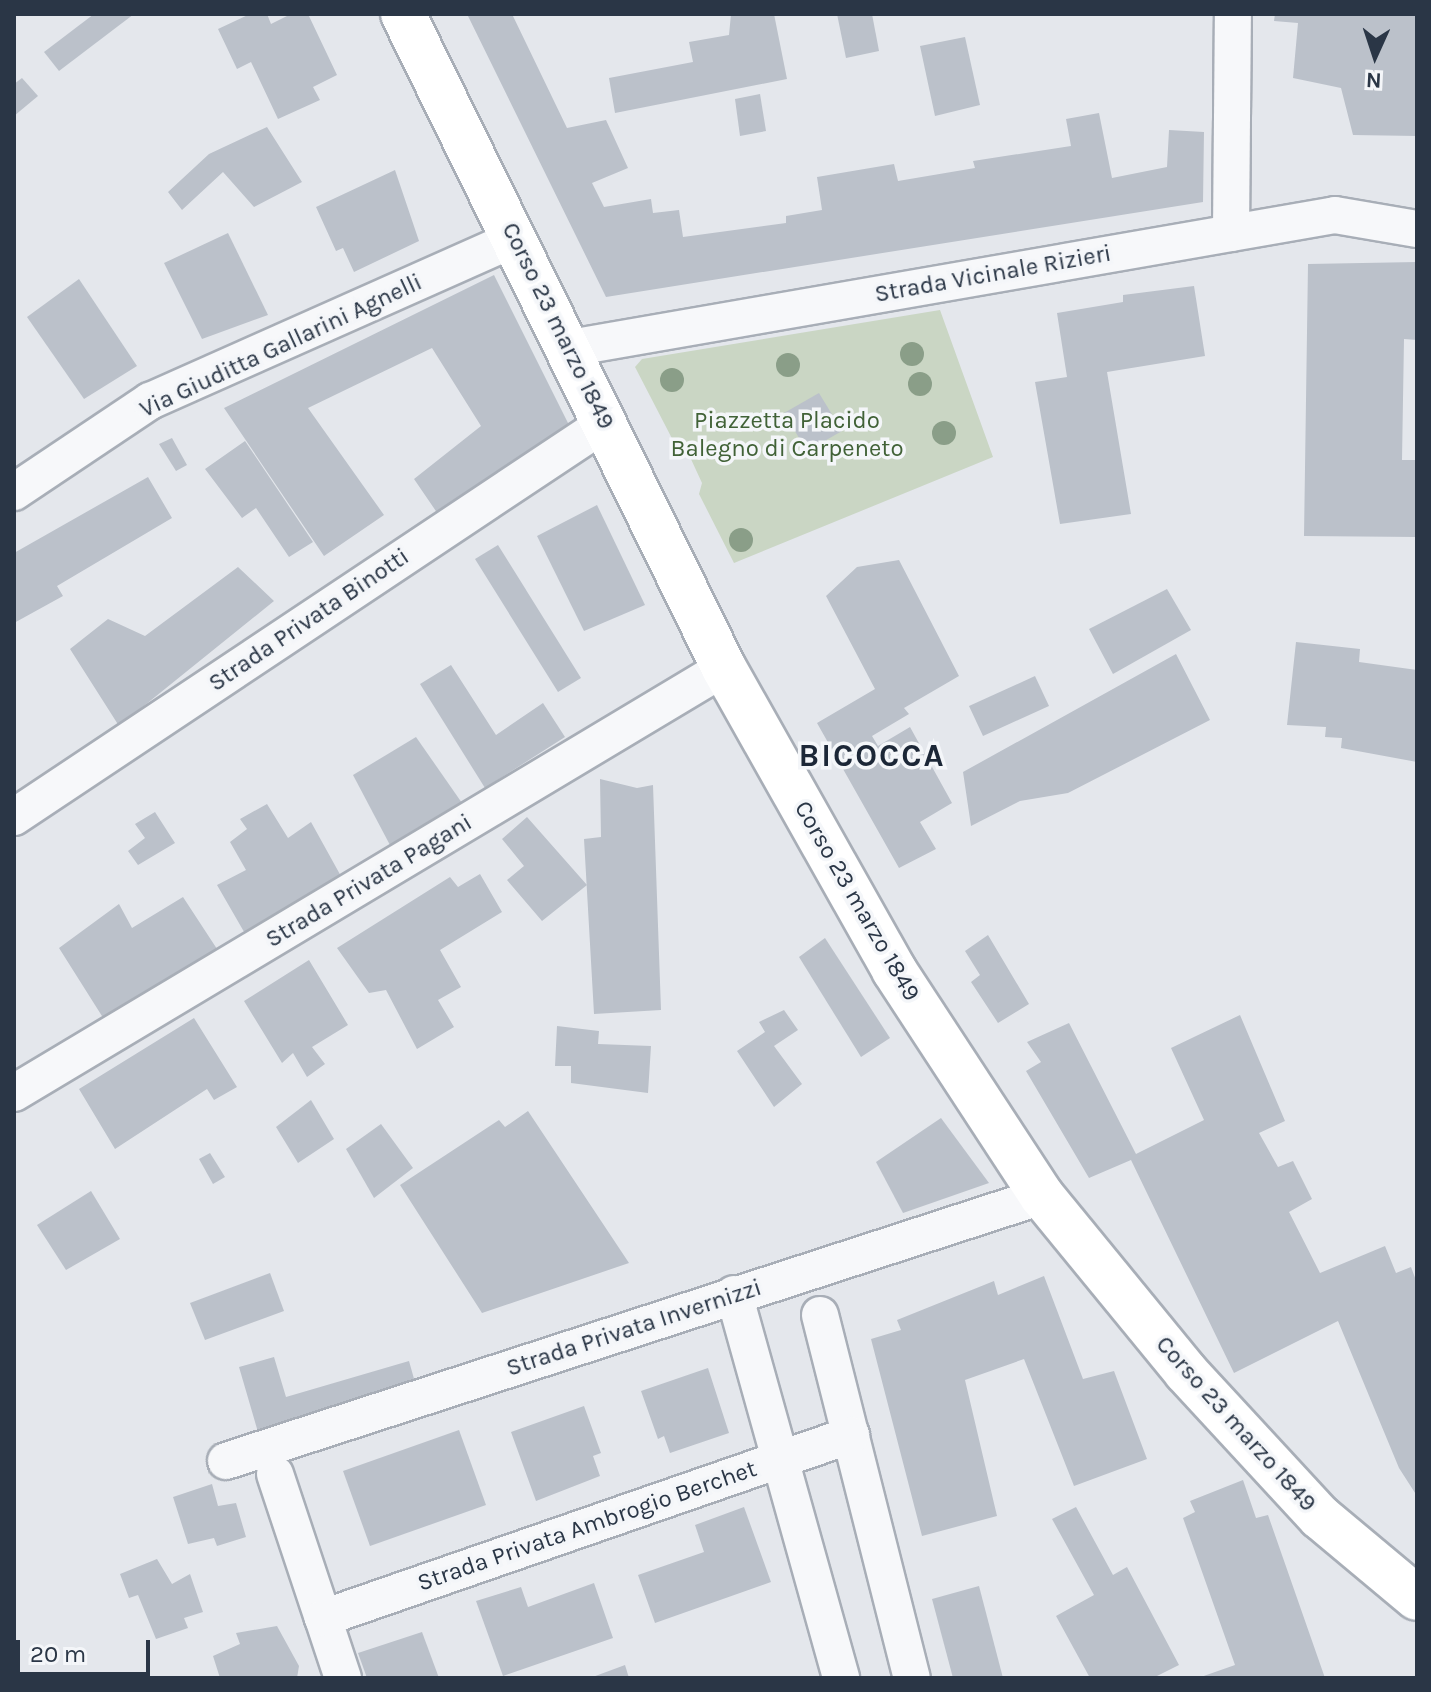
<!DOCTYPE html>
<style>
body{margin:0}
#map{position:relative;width:1431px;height:1692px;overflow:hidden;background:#e4e7ec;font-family:Karla,sans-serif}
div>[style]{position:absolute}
.green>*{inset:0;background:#cad6c4}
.building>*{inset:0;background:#bbc1ca}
.roads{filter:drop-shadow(2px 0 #a8aeb7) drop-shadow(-2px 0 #a8aeb7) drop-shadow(0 2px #a8aeb7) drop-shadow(0 -2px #a8aeb7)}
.street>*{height:36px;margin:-18px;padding:0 18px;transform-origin:18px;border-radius:18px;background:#f7f8fa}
.secondary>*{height:44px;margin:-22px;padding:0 22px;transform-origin:22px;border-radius:22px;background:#fff}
.trees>*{width:24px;height:24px;margin:-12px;border-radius:50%;background:#8a9e88}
span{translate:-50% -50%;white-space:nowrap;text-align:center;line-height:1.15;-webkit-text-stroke:7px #f4f6f9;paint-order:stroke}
.street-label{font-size:24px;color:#2a3646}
.park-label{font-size:24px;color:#416237}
.district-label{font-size:32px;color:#1c2737;font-weight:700;letter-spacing:2px}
.frame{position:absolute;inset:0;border:16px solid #2a3646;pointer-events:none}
.north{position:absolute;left:1335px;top:16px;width:80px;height:80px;-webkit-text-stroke:6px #f4f6f9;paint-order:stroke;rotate:183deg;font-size:22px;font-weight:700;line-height:32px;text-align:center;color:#2a3646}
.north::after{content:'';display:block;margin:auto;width:28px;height:36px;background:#2a3646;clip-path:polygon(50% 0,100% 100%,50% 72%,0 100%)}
.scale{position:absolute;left:16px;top:1640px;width:134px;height:36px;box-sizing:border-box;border:4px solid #2a3646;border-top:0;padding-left:10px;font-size:24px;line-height:28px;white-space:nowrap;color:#2a3646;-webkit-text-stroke:6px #f4f6f9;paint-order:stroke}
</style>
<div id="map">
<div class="green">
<div style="clip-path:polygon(940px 310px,993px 457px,734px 563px,699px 494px,702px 483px,690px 457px,679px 452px,635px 367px,642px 359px)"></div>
</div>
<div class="building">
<div style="clip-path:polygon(94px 14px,134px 14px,59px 71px,44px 52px)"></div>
<div style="clip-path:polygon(250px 14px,267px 14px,271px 24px,291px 14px,308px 14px,337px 75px,313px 87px,320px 100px,278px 119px,251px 62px,237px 69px,218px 29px)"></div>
<div style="clip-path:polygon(467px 14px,512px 14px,567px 128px,606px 120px,628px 168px,592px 183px,604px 207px,651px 199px,653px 213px,679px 210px,683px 237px,786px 223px,786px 216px,822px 210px,817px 177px,894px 164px,898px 181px,975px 168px,973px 161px,1071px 146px,1066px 119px,1099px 113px,1112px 178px,1167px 167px,1169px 130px,1204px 132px,1203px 202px,606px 297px)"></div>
<div style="clip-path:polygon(731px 14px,774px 14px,787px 79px,615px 113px,609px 78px,693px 62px,689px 42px,729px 35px)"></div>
<div style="clip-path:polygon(837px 14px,872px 14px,879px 51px,846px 58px)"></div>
<div style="clip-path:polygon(1275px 14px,1417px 14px,1417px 136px,1353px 135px,1341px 88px,1293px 78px,1298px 23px,1274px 21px)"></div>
<div style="clip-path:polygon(965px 37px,980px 105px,935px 116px,920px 46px)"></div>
<div style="clip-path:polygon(22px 78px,38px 96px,14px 116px,14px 84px)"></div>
<div style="clip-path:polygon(760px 94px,766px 131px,740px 136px,735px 99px)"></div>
<div style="clip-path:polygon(267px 127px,302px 182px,254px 207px,223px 172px,182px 210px,168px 192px,209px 154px)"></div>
<div style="clip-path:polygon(395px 170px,419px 241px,354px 272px,343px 248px,336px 251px,316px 207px)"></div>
<div style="clip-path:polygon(228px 233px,268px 315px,202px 339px,164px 263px)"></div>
<div style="clip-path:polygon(1417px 262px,1417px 340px,1404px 339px,1402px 460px,1417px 460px,1416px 537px,1304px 536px,1308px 264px)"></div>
<div style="clip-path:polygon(494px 275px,571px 429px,440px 517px,414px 479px,481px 426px,432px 348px,308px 408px,384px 515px,324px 556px,224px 408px)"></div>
<div style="clip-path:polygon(79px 279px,137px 366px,84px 399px,27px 317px)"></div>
<div style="clip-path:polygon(1194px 286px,1205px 356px,1107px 372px,1131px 514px,1060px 524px,1035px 382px,1067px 377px,1057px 313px,1123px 302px,1123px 295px)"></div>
<div style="clip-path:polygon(819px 393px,842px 431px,807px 451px,784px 413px)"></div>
<div style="clip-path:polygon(172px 438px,187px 465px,176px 471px,159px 444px)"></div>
<div style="clip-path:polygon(245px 441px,313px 542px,289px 557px,256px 508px,242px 518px,205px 469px)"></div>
<div style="clip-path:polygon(148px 477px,172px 518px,57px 586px,63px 596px,14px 623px,14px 553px)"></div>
<div style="clip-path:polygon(597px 505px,645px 605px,584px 631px,537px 536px)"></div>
<div style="clip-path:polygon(498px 545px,581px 678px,558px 692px,475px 559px)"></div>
<div style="clip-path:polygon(899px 560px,959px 676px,904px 708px,909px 714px,872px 736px,878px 746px,910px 727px,952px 803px,920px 822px,936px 849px,899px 868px,817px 723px,875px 689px,826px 596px,857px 567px)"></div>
<div style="clip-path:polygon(238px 567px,274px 601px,119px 726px,70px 649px,108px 619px,145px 636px)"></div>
<div style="clip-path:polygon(1167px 589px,1191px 630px,1113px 674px,1089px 629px)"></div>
<div style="clip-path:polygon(1296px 642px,1360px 649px,1359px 662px,1417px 670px,1417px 762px,1341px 748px,1342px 738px,1325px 737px,1326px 727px,1287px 725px)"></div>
<div style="clip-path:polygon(1176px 654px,1210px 720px,1068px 793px,1020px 801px,971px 826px,963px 772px)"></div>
<div style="clip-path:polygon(451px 665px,496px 735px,543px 703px,565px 737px,485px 788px,420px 684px)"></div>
<div style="clip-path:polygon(1035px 676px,1049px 706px,983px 736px,969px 706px)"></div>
<div style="clip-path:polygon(416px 737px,462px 803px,391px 847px,353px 775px)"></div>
<div style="clip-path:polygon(600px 779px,637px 788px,653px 785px,661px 1010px,594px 1014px,584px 839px,601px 837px)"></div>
<div style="clip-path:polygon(267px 804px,288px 838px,311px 822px,342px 878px,247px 937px,217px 885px,246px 870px,230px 842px,247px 829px,240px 819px)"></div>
<div style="clip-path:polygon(155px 812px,175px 843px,138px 865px,128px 851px,145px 838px,135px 824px)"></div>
<div style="clip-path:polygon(527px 817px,587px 885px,542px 921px,507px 880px,524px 866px,502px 839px)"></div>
<div style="clip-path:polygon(480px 874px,502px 912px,440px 950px,461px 987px,438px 1000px,454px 1027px,417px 1049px,386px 990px,369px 993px,337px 948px,450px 877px,458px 887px)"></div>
<div style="clip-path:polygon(183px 897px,219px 952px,107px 1024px,59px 948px,119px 904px,132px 928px)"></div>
<div style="clip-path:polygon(988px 935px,1029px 1004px,998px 1023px,971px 982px,980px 975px,965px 951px)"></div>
<div style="clip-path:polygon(825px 938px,890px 1038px,861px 1057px,799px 957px)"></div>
<div style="clip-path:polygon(309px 960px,348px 1025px,312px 1047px,325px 1064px,307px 1077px,293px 1053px,282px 1063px,244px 1001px)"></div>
<div style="clip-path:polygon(784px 1010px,798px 1030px,774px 1046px,802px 1084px,774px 1107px,737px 1051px,765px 1032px,759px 1022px)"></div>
<div style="clip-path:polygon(1240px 1015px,1285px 1121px,1259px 1133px,1278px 1167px,1293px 1161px,1312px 1199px,1289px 1212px,1320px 1273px,1385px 1246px,1396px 1273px,1411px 1267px,1417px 1283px,1417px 1496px,1399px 1468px,1338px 1321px,1234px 1373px,1131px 1160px,1089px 1178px,1026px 1071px,1041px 1062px,1027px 1042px,1069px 1023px,1136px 1154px,1204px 1120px,1171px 1048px)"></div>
<div style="clip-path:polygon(194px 1018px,237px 1087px,214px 1100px,207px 1089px,115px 1149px,79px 1089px)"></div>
<div style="clip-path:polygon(557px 1026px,599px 1031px,598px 1044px,651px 1046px,648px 1093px,571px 1083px,571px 1066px,555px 1066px)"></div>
<div style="clip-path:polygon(311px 1100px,334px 1139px,298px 1163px,276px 1127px)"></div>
<div style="clip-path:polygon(528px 1111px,629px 1263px,482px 1313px,400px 1185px,499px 1120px,505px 1127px)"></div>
<div style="clip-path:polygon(941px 1118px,989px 1183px,903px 1213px,876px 1162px)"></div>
<div style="clip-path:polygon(381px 1124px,413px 1168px,374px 1198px,346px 1149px)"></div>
<div style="clip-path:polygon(210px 1153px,225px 1177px,213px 1184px,199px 1159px)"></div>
<div style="clip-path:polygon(91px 1191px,120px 1239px,66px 1270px,37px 1225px)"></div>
<div style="clip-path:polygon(270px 1273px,284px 1311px,205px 1340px,190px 1303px)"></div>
<div style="clip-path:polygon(1044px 1276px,1083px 1379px,1114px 1371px,1147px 1459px,1074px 1486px,1024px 1359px,965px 1380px,997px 1516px,922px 1536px,871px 1339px,901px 1330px,897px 1320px,994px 1281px,998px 1295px)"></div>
<div style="clip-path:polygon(274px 1357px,286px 1397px,409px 1361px,418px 1393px,260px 1439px,239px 1367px)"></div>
<div style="clip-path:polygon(708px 1368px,729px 1433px,670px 1453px,664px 1436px,658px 1439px,641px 1391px)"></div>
<div style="clip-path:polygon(584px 1406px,601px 1453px,593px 1456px,600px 1476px,536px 1501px,511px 1432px)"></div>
<div style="clip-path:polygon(459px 1430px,486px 1505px,370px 1546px,343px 1471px)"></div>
<div style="clip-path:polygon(1243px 1480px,1256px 1518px,1268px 1515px,1325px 1678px,1198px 1678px,1235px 1665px,1183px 1518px,1195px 1512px,1190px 1501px)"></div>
<div style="clip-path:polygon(212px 1484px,218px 1506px,236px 1503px,246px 1537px,217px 1546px,214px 1538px,188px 1544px,173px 1497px)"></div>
<div style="clip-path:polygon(744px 1507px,771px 1582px,655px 1623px,638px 1575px,704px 1552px,695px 1525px)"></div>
<div style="clip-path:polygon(1076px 1507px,1113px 1575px,1127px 1567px,1179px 1665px,1153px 1678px,1090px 1678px,1056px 1616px,1094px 1595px,1052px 1519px)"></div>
<div style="clip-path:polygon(157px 1559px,172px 1584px,190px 1574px,203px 1612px,184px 1618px,188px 1628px,156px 1639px,138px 1595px,129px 1598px,120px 1574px)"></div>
<div style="clip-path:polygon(594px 1583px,613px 1638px,503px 1676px,476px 1601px,521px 1587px,528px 1607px)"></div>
<div style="clip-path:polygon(979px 1586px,1003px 1678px,953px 1678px,932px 1599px)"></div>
<div style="clip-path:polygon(277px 1626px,299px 1666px,297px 1678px,220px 1678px,213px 1656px,240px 1644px,236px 1633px)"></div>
<div style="clip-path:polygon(422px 1632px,439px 1678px,367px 1678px,358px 1653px)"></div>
<div style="clip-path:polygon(625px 1665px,629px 1678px,590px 1678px)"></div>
</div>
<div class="roads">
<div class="street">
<div style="left:1231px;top:233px;width:219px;rotate:-89.5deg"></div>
<div style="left:570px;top:348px;width:776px;rotate:-9.86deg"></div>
<div style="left:1335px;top:215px;width:83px;rotate:9.7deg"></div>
<div style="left:14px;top:492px;width:164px;rotate:-33.8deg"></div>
<div style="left:150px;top:401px;width:401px;rotate:-24deg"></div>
<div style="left:14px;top:817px;width:709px;rotate:-33.67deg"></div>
<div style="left:14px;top:1093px;width:827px;rotate:-30.9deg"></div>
<div style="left:734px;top:1294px;width:399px;rotate:74.4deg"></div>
<div style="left:820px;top:1315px;width:374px;rotate:75.8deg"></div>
<div style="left:226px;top:1461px;width:858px;rotate:-17.99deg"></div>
<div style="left:275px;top:1474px;width:152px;rotate:71.6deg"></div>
<div style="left:343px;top:1678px;width:63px;rotate:-108.4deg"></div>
<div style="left:323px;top:1618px;width:559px;rotate:-19.12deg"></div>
</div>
<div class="secondary">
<div style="left:403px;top:14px;width:729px;rotate:63.86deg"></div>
<div style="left:724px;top:668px;width:347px;rotate:60.6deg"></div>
<div style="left:894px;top:970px;width:270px;rotate:56.8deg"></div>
<div style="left:1042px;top:1196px;width:227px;rotate:50.7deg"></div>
<div style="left:1186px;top:1372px;width:197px;rotate:47.3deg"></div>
<div style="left:1320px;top:1517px;width:126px;rotate:39.9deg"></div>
</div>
</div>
<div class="trees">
<div style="left:912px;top:354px"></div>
<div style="left:788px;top:365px"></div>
<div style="left:672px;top:380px"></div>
<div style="left:920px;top:384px"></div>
<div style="left:944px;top:433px"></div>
<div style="left:741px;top:540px"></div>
</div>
<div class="street-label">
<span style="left:993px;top:274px;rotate:-10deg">Strada Vicinale Rizieri</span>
<span style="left:558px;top:326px;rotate:64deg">Corso 23 marzo 1849</span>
<span style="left:281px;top:346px;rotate:-25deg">Via Giuditta Gallarini Agnelli</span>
<span style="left:309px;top:620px;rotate:-34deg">Strada Privata Binotti</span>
<span style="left:369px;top:881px;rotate:-31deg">Strada Privata Pagani</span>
<span style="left:857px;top:901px;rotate:60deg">Corso 23 marzo 1849</span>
<span style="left:634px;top:1328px;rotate:-18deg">Strada Privata Invernizzi</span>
<span style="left:1236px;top:1424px;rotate:48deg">Corso 23 marzo 1849</span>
<span style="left:587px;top:1526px;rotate:-19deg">Strada Privata Ambrogio Berchet</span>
</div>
<div class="park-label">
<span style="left:787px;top:435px">Piazzetta Placido<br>Balegno di Carpeneto</span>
</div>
<div class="district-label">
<span style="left:872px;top:756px">BICOCCA</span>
</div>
<div class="frame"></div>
<div class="north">N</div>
<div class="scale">20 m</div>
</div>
